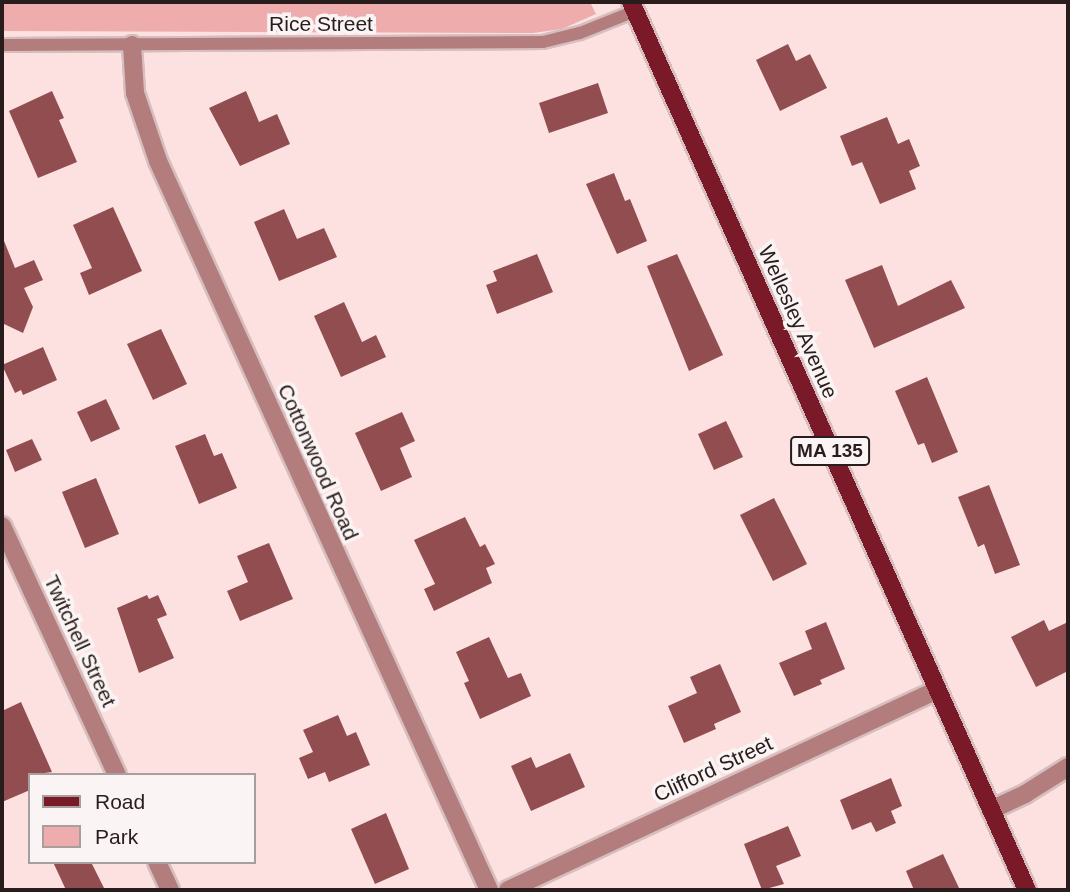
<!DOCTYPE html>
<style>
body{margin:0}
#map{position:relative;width:1070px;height:892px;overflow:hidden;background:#fde1e1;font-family:Arial,sans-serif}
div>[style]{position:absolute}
.green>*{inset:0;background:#efacad}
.building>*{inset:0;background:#914d50}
.roads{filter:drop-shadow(2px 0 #d7bebe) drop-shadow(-2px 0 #d7bebe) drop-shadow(0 2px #d7bebe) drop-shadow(0 -2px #d7bebe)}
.service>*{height:12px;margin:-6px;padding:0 6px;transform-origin:6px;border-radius:6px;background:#b37d7d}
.minor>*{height:18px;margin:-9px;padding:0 9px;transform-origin:9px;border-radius:9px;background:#b37d7d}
.primary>*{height:18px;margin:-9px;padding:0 9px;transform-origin:9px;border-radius:9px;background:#7a1a28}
span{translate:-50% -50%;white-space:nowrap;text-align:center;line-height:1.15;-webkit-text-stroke:7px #fbf4f4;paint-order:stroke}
.shield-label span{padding:2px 5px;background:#fbf4f4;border:2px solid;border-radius:5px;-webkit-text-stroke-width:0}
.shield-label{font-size:19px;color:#281c1c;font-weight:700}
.street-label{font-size:21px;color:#281c1c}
.frame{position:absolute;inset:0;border:4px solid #281c1c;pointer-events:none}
.legend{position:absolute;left:28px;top:773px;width:228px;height:91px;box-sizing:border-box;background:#fbf4f4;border:2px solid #a79e9e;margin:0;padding:9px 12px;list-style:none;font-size:21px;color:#281c1c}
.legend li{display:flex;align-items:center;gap:14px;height:35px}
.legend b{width:35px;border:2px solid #a79e9e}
</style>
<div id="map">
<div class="green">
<div style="clip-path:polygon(2px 2px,590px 2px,596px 14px,562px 29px,533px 33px,2px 31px)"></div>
</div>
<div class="building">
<div style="clip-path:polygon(788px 44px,796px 61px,810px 54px,827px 88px,780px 111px,756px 60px)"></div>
<div style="clip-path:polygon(598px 83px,608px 113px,549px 133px,539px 103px)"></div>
<div style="clip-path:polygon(52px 91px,64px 118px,59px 120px,77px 162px,38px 178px,9px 111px)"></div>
<div style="clip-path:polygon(246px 91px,259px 122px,277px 114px,290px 144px,240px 166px,209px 108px)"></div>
<div style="clip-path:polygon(887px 117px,898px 144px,909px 139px,920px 166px,909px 171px,916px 189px,880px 204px,862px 162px,852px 166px,840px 136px)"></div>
<div style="clip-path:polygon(614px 173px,625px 201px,630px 199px,647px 241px,617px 254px,586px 184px)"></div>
<div style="clip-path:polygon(113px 207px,142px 271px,89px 295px,80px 273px,92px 268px,73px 225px)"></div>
<div style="clip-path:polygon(284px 209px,297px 239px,324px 228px,337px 257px,279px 281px,254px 222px)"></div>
<div style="clip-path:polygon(2px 236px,15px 268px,34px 260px,43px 280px,24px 288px,33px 307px,23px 333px,2px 323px)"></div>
<div style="clip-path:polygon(537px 254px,553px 292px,497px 314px,486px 285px,497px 281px,493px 271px)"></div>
<div style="clip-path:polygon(677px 254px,723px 355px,689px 371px,647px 266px)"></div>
<div style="clip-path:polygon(882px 265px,898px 306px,951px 280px,965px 308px,874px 348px,845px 280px)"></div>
<div style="clip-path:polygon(344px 302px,362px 342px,376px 335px,386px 357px,341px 377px,314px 316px)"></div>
<div style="clip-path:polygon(161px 329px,187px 384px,153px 400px,127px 344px)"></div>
<div style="clip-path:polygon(43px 347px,57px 380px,23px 395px,21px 390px,15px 393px,2px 365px)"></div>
<div style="clip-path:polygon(927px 377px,958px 452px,932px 463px,924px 443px,918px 445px,895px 391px)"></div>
<div style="clip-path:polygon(106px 399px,120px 429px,91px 442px,77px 412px)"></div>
<div style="clip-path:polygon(402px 412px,415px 441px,400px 448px,412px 477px,381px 491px,355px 433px)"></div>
<div style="clip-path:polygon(726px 421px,743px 457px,714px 470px,698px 434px)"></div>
<div style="clip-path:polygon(205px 434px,214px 456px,222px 453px,237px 488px,199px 504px,175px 446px)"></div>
<div style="clip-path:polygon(32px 439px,42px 460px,15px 472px,6px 450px)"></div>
<div style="clip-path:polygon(96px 478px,119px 534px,85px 548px,62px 492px)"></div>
<div style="clip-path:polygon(989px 485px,1020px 565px,995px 574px,984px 544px,978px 547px,958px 497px)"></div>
<div style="clip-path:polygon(774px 498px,807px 564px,773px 581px,740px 515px)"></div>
<div style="clip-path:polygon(465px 517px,480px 547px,485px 544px,495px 564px,486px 568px,492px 583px,434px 611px,424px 589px,435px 584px,414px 540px)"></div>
<div style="clip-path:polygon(269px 543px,293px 599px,240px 621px,227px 591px,248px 582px,237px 556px)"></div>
<div style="clip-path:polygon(147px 595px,149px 599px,158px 595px,167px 615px,157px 619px,174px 658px,139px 673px,117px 608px)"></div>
<div style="clip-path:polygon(1044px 620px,1049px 631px,1068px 622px,1068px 671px,1036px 687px,1011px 637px)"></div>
<div style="clip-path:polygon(826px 622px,845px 669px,820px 680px,822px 684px,794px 696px,779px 663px,812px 649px,805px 631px)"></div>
<div style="clip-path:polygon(489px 637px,508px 678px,521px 673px,531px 696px,480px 719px,464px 683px,469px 681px,456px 652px)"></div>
<div style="clip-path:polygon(720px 664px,741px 712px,714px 724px,716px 729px,684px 743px,668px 706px,697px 693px,690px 677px)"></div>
<div style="clip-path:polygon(21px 702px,52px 772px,30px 775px,30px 790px,2px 802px,2px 711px)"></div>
<div style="clip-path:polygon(338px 715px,347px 736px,356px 732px,370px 765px,329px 782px,325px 772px,308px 779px,299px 758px,313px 752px,303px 730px)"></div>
<div style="clip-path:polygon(570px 753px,585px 787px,531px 811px,511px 766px,531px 757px,536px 768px)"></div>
<div style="clip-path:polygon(891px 778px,902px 806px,891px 811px,896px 823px,876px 832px,871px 822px,852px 830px,840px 800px)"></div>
<div style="clip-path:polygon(386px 813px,409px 869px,375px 884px,351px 829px)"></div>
<div style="clip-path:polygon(788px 826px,801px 856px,776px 866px,784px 884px,762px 890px,744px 844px)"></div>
<div style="clip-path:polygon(943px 854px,960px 890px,914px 890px,906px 871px)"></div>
<div style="clip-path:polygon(53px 862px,91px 862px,105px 890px,66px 890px)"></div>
</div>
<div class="roads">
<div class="service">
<div style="left:2px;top:45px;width:541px;rotate:-0.32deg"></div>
<div style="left:543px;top:42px;width:38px;rotate:-14deg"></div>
<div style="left:580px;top:33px;width:59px;rotate:-21.8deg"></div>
</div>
<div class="minor">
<div style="left:132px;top:45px;width:48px;rotate:86.4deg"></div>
<div style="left:135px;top:93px;width:72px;rotate:71.3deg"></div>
<div style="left:158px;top:161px;width:801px;rotate:65.58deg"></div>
<div style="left:2px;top:526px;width:274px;rotate:65.2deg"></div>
<div style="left:991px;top:810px;width:38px;rotate:-25deg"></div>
<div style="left:1025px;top:794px;width:51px;rotate:-32.1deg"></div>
<div style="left:157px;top:862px;width:31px;rotate:65deg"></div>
<div style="left:508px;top:890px;width:473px;rotate:-25deg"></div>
</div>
<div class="primary">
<div style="left:631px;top:2px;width:972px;rotate:65.97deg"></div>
</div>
</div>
<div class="shield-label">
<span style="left:830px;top:451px">MA 135</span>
</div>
<div class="street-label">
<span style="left:321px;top:24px">Rice Street</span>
<span style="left:798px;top:322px;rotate:66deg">Wellesley Avenue</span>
<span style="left:318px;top:462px;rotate:66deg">Cottonwood Road</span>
<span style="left:80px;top:641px;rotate:65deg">Twitchell Street</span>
<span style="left:713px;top:769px;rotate:-25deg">Clifford Street</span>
</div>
<div class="frame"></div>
<ul class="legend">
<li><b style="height:9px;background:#7a1a28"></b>Road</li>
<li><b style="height:19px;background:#efacad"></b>Park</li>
</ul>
</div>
